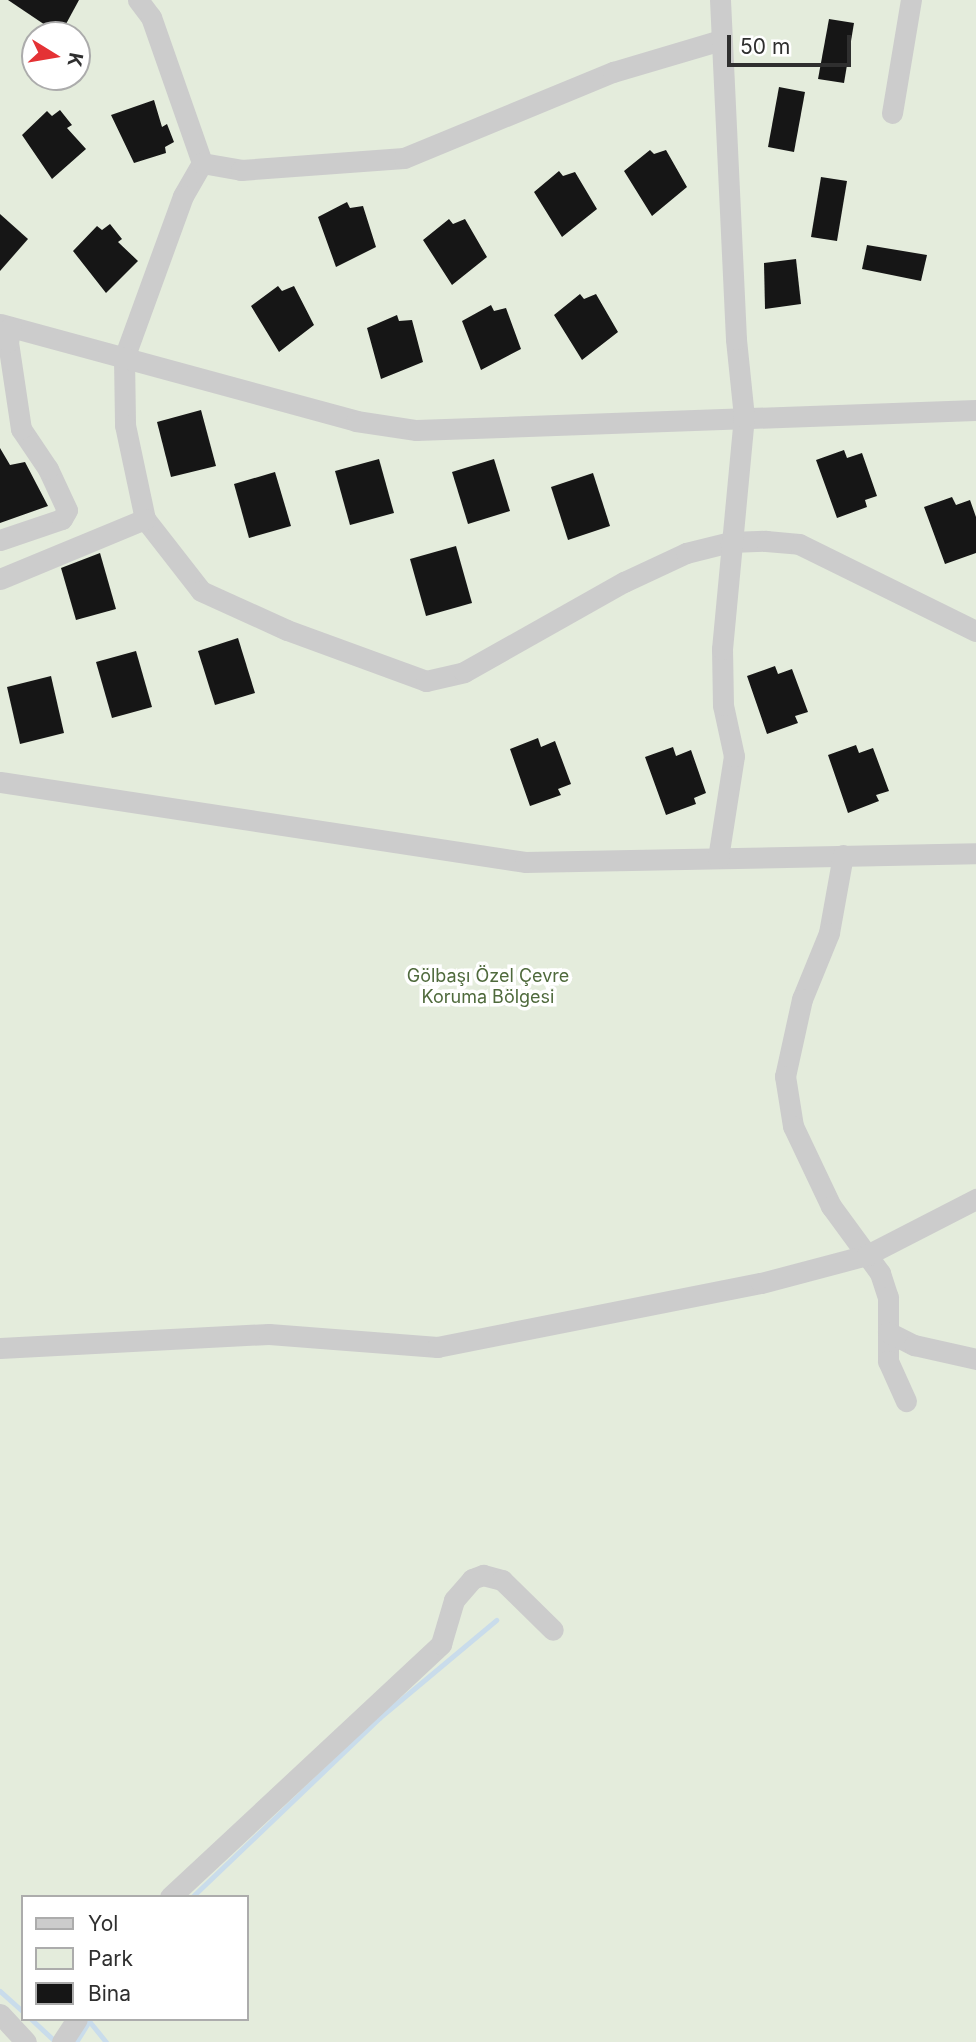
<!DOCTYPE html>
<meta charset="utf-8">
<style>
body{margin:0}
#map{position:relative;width:976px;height:2042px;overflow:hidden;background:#fff;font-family:Inter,sans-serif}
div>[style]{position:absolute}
.green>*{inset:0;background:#e4ecdc}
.stream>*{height:5px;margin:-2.5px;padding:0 2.5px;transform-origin:2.5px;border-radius:2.5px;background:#c9dceb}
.building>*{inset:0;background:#161616}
.minor>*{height:21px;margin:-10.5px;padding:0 10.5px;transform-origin:10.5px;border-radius:10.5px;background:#ccc}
span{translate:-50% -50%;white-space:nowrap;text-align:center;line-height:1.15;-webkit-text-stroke:7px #fff;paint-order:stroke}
.park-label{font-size:18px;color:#4f6a3c}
.legend{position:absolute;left:21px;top:1895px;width:228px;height:126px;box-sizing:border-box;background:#fff;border:2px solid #acacac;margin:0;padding:9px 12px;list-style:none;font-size:21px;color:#2f2f2f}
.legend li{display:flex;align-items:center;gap:14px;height:35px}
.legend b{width:35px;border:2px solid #acacac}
.north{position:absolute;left:21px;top:21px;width:70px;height:70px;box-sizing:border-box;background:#fff;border:2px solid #acacac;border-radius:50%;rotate:101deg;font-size:19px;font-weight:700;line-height:28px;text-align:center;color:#2f2f2f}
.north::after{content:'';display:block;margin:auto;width:24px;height:32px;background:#e43235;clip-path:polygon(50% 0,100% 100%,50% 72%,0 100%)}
.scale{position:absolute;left:727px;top:35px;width:124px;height:32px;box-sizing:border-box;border:4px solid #2f2f2f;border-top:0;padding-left:9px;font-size:21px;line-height:24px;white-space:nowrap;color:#2f2f2f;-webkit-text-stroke:5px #fff;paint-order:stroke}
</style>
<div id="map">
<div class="green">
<div style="clip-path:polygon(evenodd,0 0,976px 0,976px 2042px,0 2042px,0 0,35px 35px,77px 35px,77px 77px,35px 77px,35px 35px,0 0,23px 1897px,247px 1897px,247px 2019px,23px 2019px,23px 1897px)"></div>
</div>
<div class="stream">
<div style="left:192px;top:1897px;width:259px;rotate:-43.7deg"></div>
<div style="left:379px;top:1718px;width:153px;rotate:-39.9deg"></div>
<div style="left:0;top:1991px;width:31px;rotate:42deg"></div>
<div style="left:31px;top:2019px;width:34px;rotate:43deg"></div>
<div style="left:89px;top:2021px;width:27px;rotate:51deg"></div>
<div style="left:76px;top:2042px;width:25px;rotate:-58deg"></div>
</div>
<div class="building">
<div style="clip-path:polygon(8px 0,79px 0,60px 35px)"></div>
<div style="clip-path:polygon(829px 19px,854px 23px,844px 83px,818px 79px)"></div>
<div style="clip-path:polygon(779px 87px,805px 92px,794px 152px,768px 147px)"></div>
<div style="clip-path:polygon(154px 100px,162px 127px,167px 124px,174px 142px,165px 147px,166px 153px,134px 163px,111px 115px)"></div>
<div style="clip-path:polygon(60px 110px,72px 125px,67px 128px,86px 149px,52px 179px,22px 135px,47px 111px,52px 116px)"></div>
<div style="clip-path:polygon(650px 150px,654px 154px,666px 150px,687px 187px,652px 216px,624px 171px)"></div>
<div style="clip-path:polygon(559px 171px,563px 176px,575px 172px,597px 209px,562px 237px,534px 192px)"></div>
<div style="clip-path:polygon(821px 177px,847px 181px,837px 241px,811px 237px)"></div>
<div style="clip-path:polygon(347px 202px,350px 208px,363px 206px,376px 247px,336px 267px,318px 217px)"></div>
<div style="clip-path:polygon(0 214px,28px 239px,0 271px)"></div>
<div style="clip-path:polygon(449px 219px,453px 224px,465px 219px,487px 257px,452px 285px,423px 240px)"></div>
<div style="clip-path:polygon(110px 224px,122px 239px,118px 242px,138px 261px,106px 293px,73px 251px,97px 226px,102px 230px)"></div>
<div style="clip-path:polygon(867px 245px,927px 255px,921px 281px,862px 269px)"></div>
<div style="clip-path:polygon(796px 259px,801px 304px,765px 309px,764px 263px)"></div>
<div style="clip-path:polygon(278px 286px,282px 291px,294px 286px,314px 325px,279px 352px,251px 306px)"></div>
<div style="clip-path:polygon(580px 294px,584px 299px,596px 294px,618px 332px,582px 360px,554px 315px)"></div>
<div style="clip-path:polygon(491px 305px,494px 311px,506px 308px,521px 349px,481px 370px,462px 321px)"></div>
<div style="clip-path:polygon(397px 315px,399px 321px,412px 320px,423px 362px,381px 379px,367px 328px)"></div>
<div style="clip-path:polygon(201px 410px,216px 466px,171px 477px,157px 422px)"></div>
<div style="clip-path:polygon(0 448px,10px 465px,25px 462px,48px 506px,0 523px)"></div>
<div style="clip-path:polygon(844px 450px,847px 458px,862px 453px,877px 496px,865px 500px,867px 507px,837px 518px,816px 460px)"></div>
<div style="clip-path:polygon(379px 459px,394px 513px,350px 525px,335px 471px)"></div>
<div style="clip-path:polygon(494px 459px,510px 511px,468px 524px,452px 472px)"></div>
<div style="clip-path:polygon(275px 472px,291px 526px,249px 538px,234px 484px)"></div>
<div style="clip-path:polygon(593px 473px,610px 526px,568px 540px,551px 487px)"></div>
<div style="clip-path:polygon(952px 497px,956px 505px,970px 500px,976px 517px,976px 553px,945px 564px,924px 507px)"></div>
<div style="clip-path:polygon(456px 546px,472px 603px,426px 616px,410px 559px)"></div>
<div style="clip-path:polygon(100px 553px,116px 609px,76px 620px,61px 568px)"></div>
<div style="clip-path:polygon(238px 638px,255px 693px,215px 705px,198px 651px)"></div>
<div style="clip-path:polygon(136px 651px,152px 707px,112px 718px,96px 662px)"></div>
<div style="clip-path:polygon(775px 666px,778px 674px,792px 669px,808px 712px,795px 716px,798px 723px,767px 734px,747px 676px)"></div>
<div style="clip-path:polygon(51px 676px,64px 733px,20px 744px,7px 687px)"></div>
<div style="clip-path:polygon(538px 738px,541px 747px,555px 741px,571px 784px,558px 789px,561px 795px,530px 806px,510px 749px)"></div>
<div style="clip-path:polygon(856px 745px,859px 753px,873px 748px,889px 791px,876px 795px,879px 801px,848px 813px,828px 755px)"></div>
<div style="clip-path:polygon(673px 747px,676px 756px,691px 750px,706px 793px,694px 798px,696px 804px,666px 815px,645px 757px)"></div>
</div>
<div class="minor">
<div style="left:138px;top:0;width:21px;rotate:53deg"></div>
<div style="left:151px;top:17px;width:155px;rotate:70.7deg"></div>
<div style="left:202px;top:163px;width:38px;rotate:120deg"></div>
<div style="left:183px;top:196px;width:172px;rotate:110deg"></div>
<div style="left:124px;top:358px;width:67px;rotate:89.1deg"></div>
<div style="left:125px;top:425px;width:96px;rotate:78deg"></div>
<div style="left:145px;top:519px;width:91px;rotate:52.1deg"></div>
<div style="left:201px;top:591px;width:94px;rotate:24.4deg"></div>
<div style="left:287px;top:630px;width:148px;rotate:20.1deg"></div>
<div style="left:426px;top:681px;width:39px;rotate:-13deg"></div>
<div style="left:464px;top:672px;width:184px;rotate:-29.4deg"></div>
<div style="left:624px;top:582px;width:68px;rotate:-25.1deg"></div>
<div style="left:686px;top:553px;width:45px;rotate:-14deg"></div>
<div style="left:730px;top:542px;width:36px;rotate:-2deg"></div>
<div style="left:766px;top:541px;width:33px;rotate:5deg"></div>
<div style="left:799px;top:544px;width:197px;rotate:26.2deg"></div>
<div style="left:892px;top:113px;width:115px;rotate:-80.5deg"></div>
<div style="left:202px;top:163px;width:40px;rotate:10deg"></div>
<div style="left:241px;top:170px;width:163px;rotate:-4.2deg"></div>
<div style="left:404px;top:158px;width:226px;rotate:-22.4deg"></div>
<div style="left:613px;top:72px;width:113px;rotate:-16.5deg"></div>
<div style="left:0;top:324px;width:369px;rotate:15.2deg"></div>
<div style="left:356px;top:421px;width:61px;rotate:8.5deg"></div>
<div style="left:416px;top:430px;width:560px;rotate:-2.05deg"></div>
<div style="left:0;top:540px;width:65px;rotate:-18.7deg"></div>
<div style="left:62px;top:519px;width:10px;rotate:-61deg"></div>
<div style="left:67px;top:510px;width:45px;rotate:-114.9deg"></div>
<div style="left:48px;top:469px;width:48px;rotate:-124deg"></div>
<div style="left:21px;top:429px;width:88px;rotate:-98.5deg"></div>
<div style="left:8px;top:342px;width:15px;rotate:-79deg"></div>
<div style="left:0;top:579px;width:157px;rotate:-22.5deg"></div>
<div style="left:0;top:782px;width:531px;rotate:8.66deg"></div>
<div style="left:525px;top:862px;width:451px;rotate:-1.1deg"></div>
<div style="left:843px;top:855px;width:79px;rotate:100.2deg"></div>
<div style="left:829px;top:933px;width:71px;rotate:112.2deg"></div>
<div style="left:802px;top:999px;width:79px;rotate:102.4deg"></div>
<div style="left:785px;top:1076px;width:51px;rotate:80.9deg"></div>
<div style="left:793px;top:1126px;width:89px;rotate:64.6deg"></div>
<div style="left:831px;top:1206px;width:83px;rotate:53.8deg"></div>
<div style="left:880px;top:1273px;width:25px;rotate:72deg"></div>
<div style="left:888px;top:1297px;width:64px;rotate:90deg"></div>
<div style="left:888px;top:1361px;width:44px;rotate:65.8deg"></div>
<div style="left:718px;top:858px;width:103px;rotate:-81.1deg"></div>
<div style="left:734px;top:756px;width:52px;rotate:-102.2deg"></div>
<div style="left:723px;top:705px;width:56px;rotate:-91deg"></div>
<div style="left:722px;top:649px;width:233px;rotate:-84.6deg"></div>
<div style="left:744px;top:417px;width:78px;rotate:-95.9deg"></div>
<div style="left:736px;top:339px;width:339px;rotate:-92.7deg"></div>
<div style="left:888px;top:1332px;width:29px;rotate:27deg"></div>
<div style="left:914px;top:1345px;width:64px;rotate:12.7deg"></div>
<div style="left:0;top:1348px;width:269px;rotate:-3deg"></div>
<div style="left:269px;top:1334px;width:169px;rotate:4.4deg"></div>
<div style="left:437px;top:1347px;width:330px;rotate:-11.2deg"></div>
<div style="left:761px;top:1283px;width:110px;rotate:-14.8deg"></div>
<div style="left:867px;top:1255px;width:123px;rotate:-27.2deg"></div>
<div style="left:170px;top:1897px;width:371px;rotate:-43deg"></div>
<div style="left:441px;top:1644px;width:46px;rotate:-73.5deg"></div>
<div style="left:454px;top:1600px;width:28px;rotate:-49deg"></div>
<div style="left:472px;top:1579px;width:12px;rotate:-20deg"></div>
<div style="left:483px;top:1575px;width:20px;rotate:15deg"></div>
<div style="left:502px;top:1580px;width:71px;rotate:44.4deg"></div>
<div style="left:0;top:2014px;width:38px;rotate:47deg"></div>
<div style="left:62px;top:2042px;width:27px;rotate:-57deg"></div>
</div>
<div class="park-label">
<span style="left:488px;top:987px">Gölbaşı Özel Çevre<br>Koruma Bölgesi</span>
</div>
<ul class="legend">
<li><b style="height:9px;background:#ccc"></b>Yol</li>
<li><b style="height:19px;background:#e4ecdc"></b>Park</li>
<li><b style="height:19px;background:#161616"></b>Bina</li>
</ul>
<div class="north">K</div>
<div class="scale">50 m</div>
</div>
